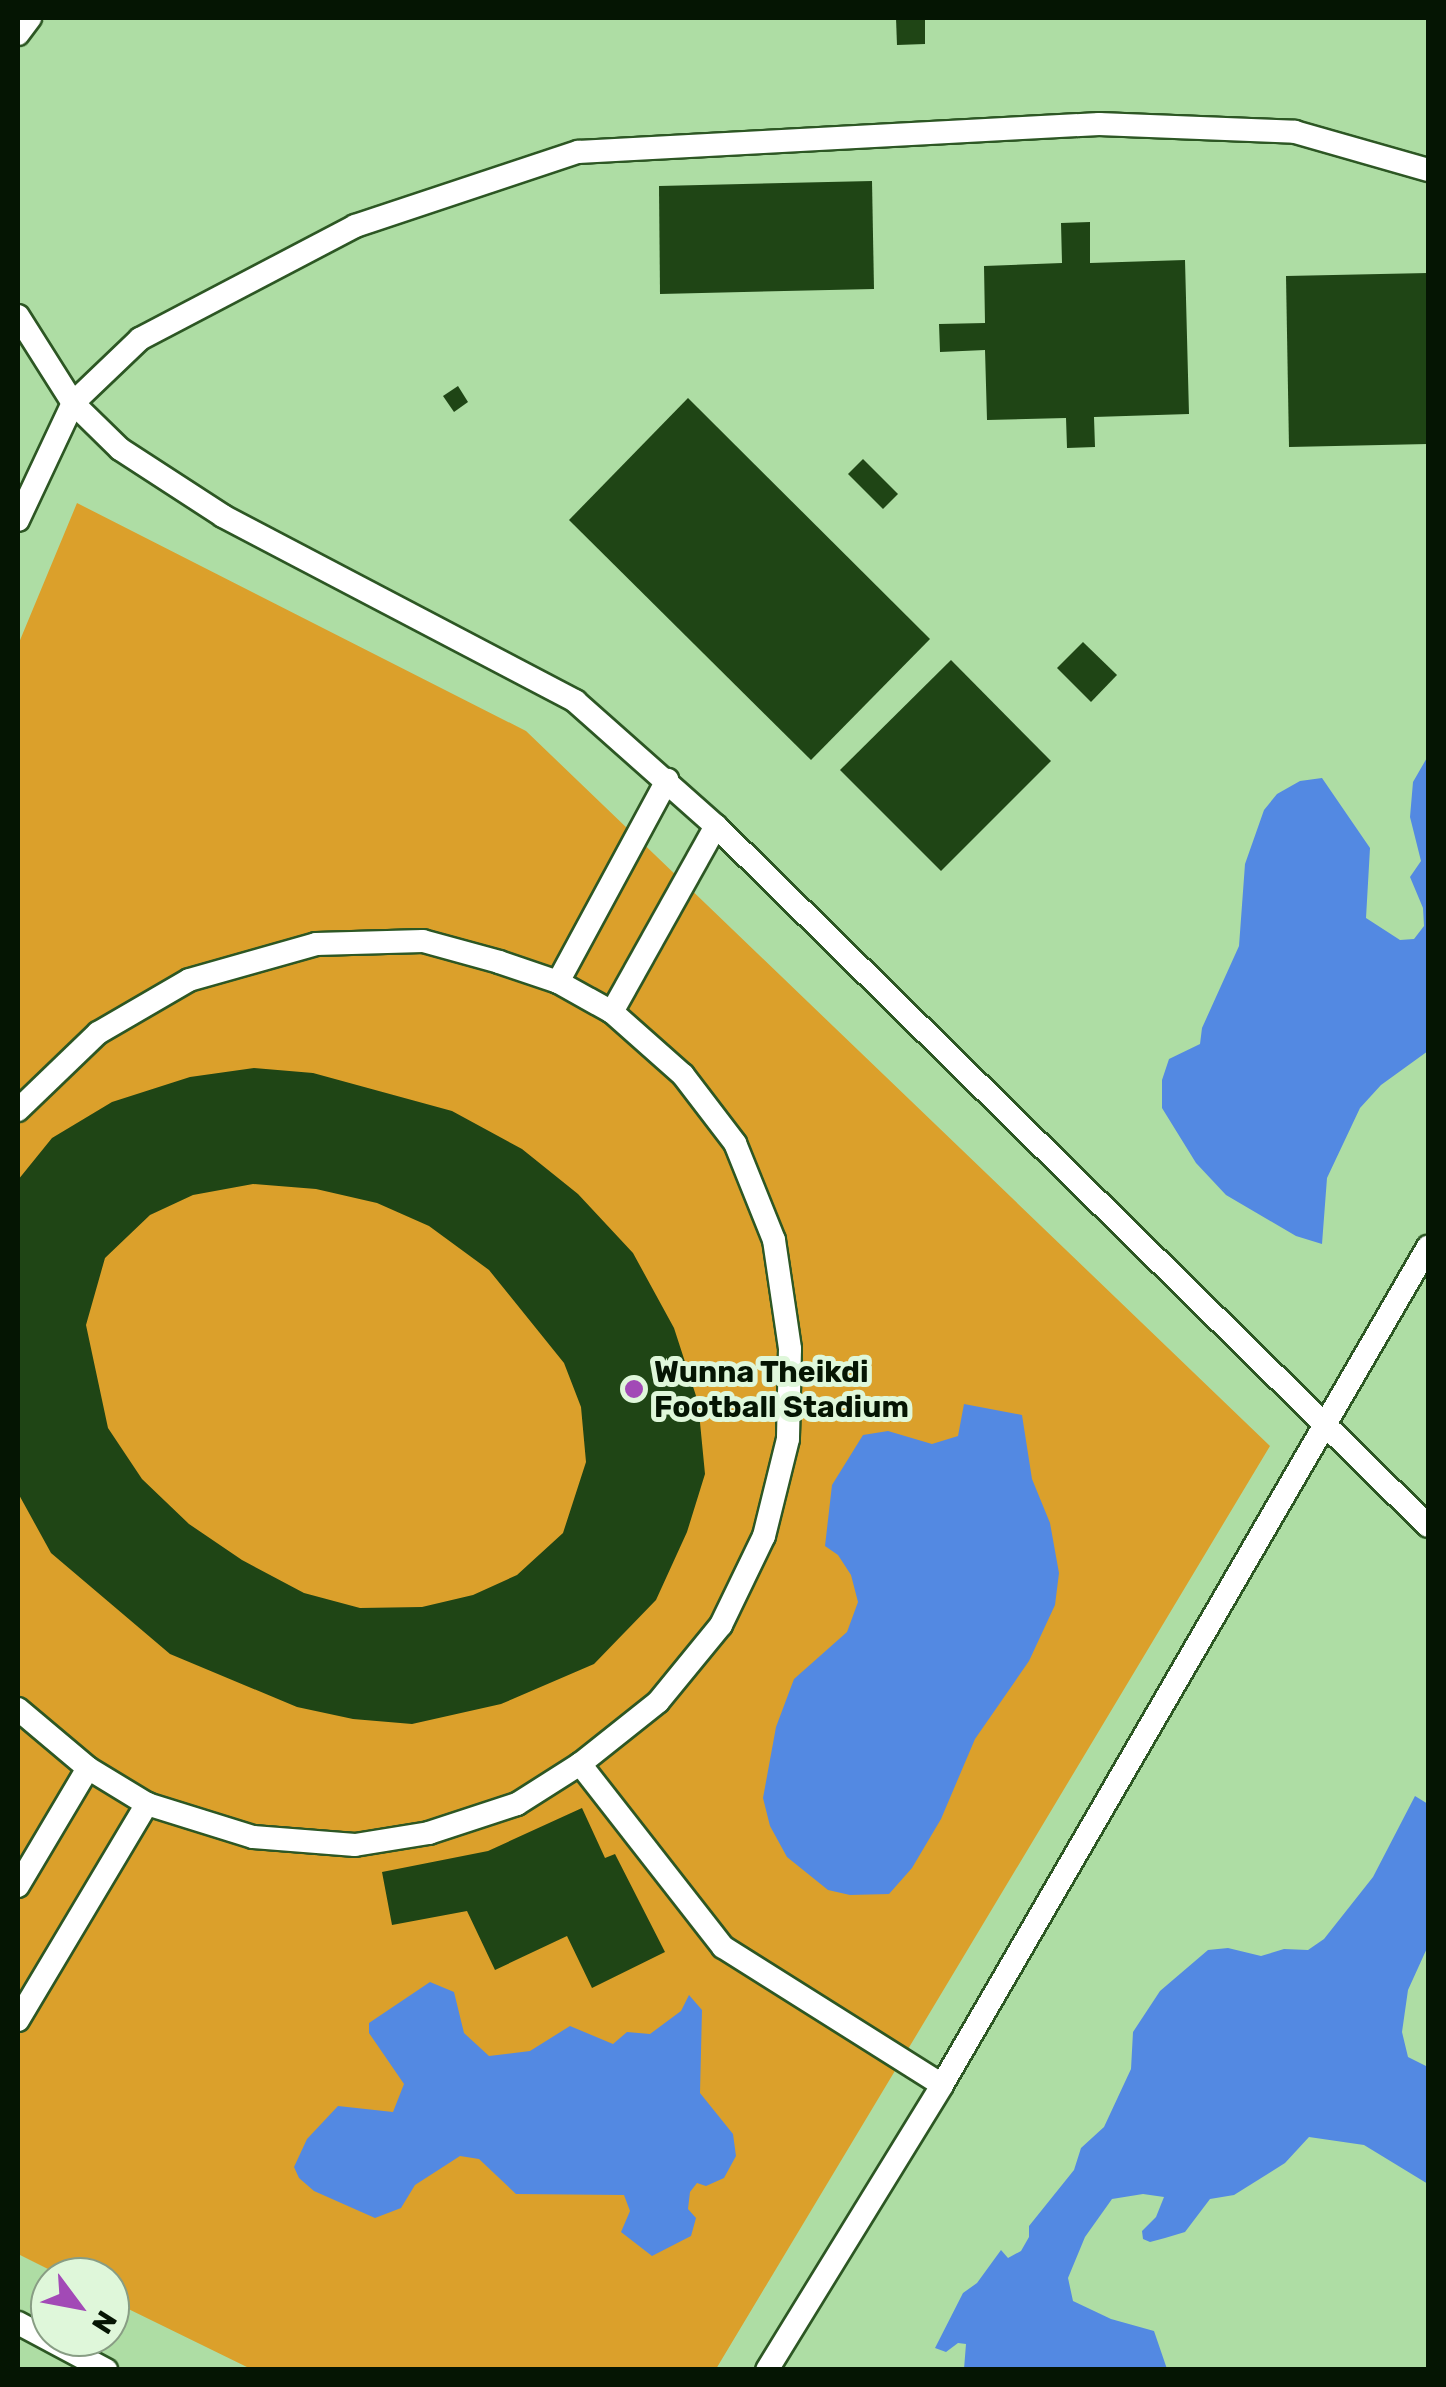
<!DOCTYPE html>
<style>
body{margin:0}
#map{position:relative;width:1446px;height:2387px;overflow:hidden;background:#aedda4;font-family:Rubik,sans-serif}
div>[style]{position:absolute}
.green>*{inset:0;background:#dba02b}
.water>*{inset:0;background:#5389e2}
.building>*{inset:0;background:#1f4515}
.roads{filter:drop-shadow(2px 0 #2d5724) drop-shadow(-2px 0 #2d5724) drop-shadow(0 2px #2d5724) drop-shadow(0 -2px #2d5724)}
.minor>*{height:22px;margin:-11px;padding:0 11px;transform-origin:11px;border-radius:11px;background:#fff}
.dots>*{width:28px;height:28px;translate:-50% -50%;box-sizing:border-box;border:5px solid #dff7da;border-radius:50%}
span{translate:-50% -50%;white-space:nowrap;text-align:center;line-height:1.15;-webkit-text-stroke:10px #dff7da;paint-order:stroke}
.poi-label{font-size:30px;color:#051503;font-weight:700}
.left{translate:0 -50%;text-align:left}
.frame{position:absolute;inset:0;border:20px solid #051503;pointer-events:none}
.north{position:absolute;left:30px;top:2257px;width:100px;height:100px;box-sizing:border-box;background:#dff7da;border:2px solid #889d84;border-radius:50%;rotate:122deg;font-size:28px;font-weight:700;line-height:40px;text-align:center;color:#051503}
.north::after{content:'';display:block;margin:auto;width:35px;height:45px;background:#a24ab6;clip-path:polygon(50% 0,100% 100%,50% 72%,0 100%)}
</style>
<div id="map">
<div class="green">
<div style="clip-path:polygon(77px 503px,526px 731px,1270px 1446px,716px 2369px,251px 2369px,110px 2300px,110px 2277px,64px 2277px,18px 2254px,18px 645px)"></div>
</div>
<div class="water">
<div style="clip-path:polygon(1428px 756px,1428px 1051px,1381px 1085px,1360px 1108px,1327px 1178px,1322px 1244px,1296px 1236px,1226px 1195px,1196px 1163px,1162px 1108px,1162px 1080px,1169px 1059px,1200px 1044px,1202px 1028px,1239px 946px,1245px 864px,1264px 810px,1277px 794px,1300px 781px,1322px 778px,1370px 848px,1366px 918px,1400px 940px,1414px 939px,1424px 926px,1423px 908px,1410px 877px,1421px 861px,1410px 817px,1413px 782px)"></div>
<div style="clip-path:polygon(964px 1404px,1022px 1415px,1032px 1479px,1050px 1523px,1059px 1573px,1055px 1605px,1029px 1661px,975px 1739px,941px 1819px,912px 1868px,889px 1894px,850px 1895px,828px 1890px,787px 1857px,770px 1826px,763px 1798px,776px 1727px,794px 1679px,847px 1632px,858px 1602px,851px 1575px,838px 1555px,825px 1546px,832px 1485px,863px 1435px,888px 1431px,932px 1444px,958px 1436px)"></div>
<div style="clip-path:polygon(1415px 1796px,1428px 1804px,1428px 1946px,1408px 1990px,1402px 2032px,1408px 2057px,1428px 2067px,1428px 2184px,1364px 2145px,1309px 2137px,1285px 2163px,1234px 2195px,1210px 2199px,1185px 2232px,1165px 2238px,1150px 2242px,1143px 2239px,1142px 2231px,1156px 2217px,1164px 2197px,1143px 2194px,1112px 2199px,1085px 2237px,1068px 2278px,1073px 2301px,1111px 2319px,1154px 2331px,1167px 2369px,964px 2369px,966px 2344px,958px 2343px,946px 2352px,935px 2348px,963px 2293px,977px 2283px,1001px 2250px,1008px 2258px,1021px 2251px,1029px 2237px,1029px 2226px,1074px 2170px,1081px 2148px,1104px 2127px,1131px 2069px,1133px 2032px,1160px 1991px,1208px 1950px,1228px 1948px,1261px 1956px,1284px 1949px,1308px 1950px,1324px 1939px,1373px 1877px)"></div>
<div style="clip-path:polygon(430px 1982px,454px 1992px,464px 2033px,489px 2056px,530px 2051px,570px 2026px,613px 2044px,627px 2032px,650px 2034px,681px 2011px,689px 1995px,702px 2010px,700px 2093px,733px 2134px,736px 2156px,724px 2178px,706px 2186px,697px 2183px,690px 2192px,688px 2209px,696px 2218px,691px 2236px,652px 2256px,621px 2232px,630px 2211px,624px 2195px,516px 2194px,479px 2159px,460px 2156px,415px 2185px,401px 2208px,375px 2218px,314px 2191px,299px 2178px,294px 2167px,307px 2139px,338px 2106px,393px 2112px,404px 2084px,369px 2033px,369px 2023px)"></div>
</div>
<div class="building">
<div style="clip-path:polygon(896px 18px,925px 18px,925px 44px,897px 45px)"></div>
<div style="clip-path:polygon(872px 181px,874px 289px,660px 294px,659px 186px)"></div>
<div style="clip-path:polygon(1090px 222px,1090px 263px,1185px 260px,1189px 414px,1094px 417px,1095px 447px,1067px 448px,1066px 418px,987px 420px,985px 350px,940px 352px,939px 324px,985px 323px,984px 266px,1062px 263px,1061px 223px)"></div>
<div style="clip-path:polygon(1428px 273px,1428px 444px,1289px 447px,1286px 276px)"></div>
<div style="clip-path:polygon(458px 386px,468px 402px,454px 412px,443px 396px)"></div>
<div style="clip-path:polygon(688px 398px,930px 639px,811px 760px,569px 520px)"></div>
<div style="clip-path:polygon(863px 459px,898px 494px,883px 509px,848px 474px)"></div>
<div style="clip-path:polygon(1083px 642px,1117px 675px,1091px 702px,1057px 668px)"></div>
<div style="clip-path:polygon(951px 660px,1051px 761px,941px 871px,840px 770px)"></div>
<div style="clip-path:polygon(evenodd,254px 1068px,313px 1073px,452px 1111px,522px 1149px,578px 1194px,633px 1253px,674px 1328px,698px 1402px,705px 1474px,687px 1532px,656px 1600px,594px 1664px,501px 1704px,412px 1724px,353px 1719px,297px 1707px,170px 1654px,51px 1553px,18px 1493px,18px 1180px,52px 1138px,112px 1102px,190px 1077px,254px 1068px,253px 1184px,316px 1189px,377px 1203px,429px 1226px,489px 1270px,564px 1363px,581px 1407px,586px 1462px,563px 1533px,517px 1575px,473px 1595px,422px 1607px,360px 1608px,304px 1593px,242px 1560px,189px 1524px,142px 1479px,108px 1428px,86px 1325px,105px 1258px,150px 1215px,193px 1195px,253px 1184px)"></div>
<div style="clip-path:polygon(582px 1808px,605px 1858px,615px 1854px,665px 1952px,592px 1988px,567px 1936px,495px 1970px,467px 1911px,392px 1925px,382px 1872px,488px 1851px)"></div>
</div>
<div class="roads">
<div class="minor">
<div style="left:18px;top:34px;width:20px;rotate:-53deg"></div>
<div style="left:18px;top:316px;width:103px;rotate:57.7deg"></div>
<div style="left:73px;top:403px;width:66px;rotate:44.4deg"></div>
<div style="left:120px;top:449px;width:123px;rotate:33deg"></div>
<div style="left:223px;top:516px;width:398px;rotate:27.7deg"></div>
<div style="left:575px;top:701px;width:188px;rotate:41.6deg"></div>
<div style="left:716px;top:826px;width:998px;rotate:44.51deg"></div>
<div style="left:18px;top:520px;width:129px;rotate:-64.8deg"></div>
<div style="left:73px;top:403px;width:93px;rotate:-43.7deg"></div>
<div style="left:140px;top:339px;width:243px;rotate:-27.7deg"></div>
<div style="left:355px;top:226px;width:235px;rotate:-18.4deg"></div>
<div style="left:578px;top:152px;width:522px;rotate:-3.08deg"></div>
<div style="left:1099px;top:124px;width:196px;rotate:2.3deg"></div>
<div style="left:1295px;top:132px;width:138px;rotate:15.9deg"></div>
<div style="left:558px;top:982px;width:230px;rotate:-61.6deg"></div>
<div style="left:612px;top:1012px;width:213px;rotate:-60.8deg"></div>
<div style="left:18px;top:1110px;width:111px;rotate:-43.9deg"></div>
<div style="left:98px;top:1033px;width:105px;rotate:-30.2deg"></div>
<div style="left:189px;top:980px;width:132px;rotate:-15.8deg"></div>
<div style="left:316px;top:944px;width:107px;rotate:-1.6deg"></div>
<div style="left:423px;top:941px;width:79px;rotate:15.4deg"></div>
<div style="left:499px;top:962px;width:62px;rotate:18.7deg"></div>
<div style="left:558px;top:982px;width:62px;rotate:29.1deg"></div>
<div style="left:612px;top:1012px;width:95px;rotate:41.6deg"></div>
<div style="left:683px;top:1075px;width:86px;rotate:52.6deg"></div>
<div style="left:735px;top:1143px;width:105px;rotate:68.1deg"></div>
<div style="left:774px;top:1240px;width:110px;rotate:81.6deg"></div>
<div style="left:790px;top:1349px;width:90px;rotate:91.3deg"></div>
<div style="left:788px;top:1439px;width:100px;rotate:103.9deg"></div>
<div style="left:764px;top:1536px;width:99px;rotate:115.8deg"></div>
<div style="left:721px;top:1625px;width:99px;rotate:129.3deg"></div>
<div style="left:658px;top:1702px;width:100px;rotate:141.5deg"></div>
<div style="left:580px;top:1764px;width:75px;rotate:147.6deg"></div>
<div style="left:517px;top:1804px;width:93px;rotate:161.8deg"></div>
<div style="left:429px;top:1833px;width:75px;rotate:170.8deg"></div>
<div style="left:355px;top:1845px;width:102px;rotate:-175.5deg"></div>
<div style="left:253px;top:1837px;width:111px;rotate:-162.7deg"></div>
<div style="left:147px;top:1804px;width:69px;rotate:-148.6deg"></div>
<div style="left:88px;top:1768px;width:92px;rotate:-139.9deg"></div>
<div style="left:580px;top:1764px;width:232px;rotate:52deg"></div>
<div style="left:723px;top:1947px;width:259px;rotate:32.2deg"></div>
<div style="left:18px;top:1886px;width:137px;rotate:-59.3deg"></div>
<div style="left:18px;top:2020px;width:252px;rotate:-59.2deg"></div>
<div style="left:18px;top:2323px;width:100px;rotate:28.1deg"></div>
<div style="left:767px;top:2370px;width:334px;rotate:-58.4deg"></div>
<div style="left:942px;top:2085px;width:969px;rotate:-59.89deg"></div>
</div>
</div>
<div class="dots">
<div style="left:634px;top:1389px;background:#a24ab6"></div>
</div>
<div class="poi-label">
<span class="left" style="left:654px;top:1389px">Wunna Theikdi<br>Football Stadium</span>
</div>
<div class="frame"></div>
<div class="north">N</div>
</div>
